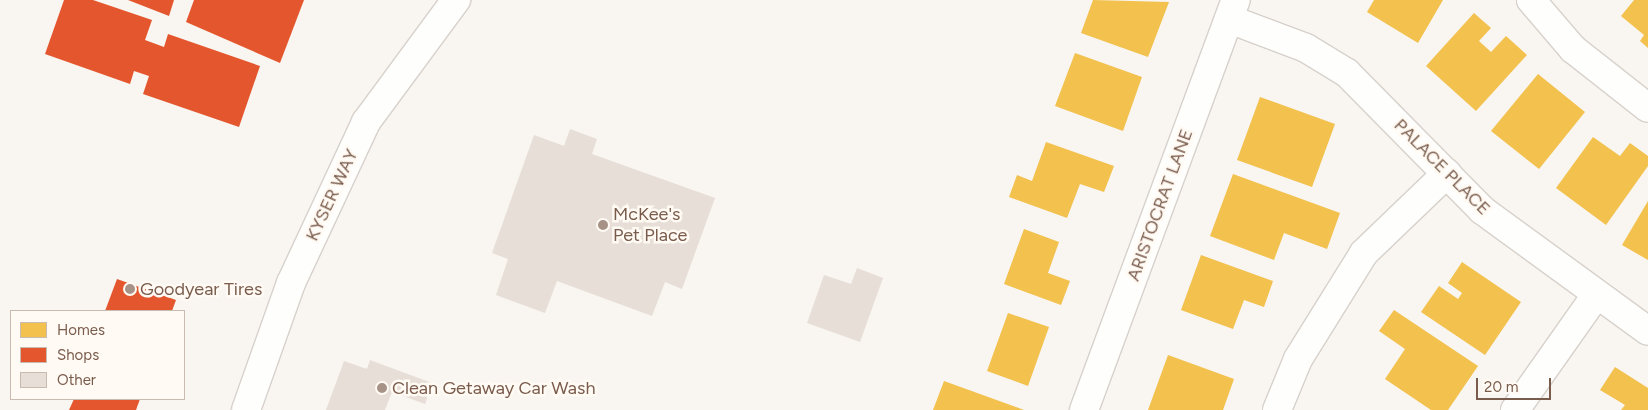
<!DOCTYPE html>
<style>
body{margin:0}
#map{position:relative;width:1648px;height:410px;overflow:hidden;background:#f9f5f0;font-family:Figtree,sans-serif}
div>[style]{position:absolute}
.homes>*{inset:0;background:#f2c14e}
.shops>*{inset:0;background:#e4572e}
.building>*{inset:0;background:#e6ded7}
.roads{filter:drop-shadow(1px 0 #d7d1cb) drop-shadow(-1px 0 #d7d1cb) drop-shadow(0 1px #d7d1cb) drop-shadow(0 -1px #d7d1cb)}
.minor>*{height:28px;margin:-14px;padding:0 14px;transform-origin:14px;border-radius:14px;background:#fefefd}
.dots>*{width:14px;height:14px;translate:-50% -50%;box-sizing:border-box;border:2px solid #fffaf3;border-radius:50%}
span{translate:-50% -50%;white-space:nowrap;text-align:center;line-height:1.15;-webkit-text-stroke:5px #fffaf3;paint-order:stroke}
.street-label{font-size:18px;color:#7a5c4d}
.poi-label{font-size:18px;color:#7a5c4d}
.left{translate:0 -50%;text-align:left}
.legend{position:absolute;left:10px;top:310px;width:175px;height:90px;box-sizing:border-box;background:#fffaf3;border:1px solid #cabbb1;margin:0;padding:6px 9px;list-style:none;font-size:15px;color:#7a5c4d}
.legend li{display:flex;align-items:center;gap:10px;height:25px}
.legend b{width:25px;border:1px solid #cabbb1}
.scale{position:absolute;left:1476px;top:378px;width:75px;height:22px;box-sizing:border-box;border:2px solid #7a5c4d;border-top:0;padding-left:6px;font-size:15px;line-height:18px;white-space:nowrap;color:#7a5c4d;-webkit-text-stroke:4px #fffaf3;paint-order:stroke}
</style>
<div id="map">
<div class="homes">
<div style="clip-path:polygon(1093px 0,1169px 2px,1148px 57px,1081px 33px)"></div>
<div style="clip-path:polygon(1374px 0,1443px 0,1418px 43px,1367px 12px)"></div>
<div style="clip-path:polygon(1634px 0,1648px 0,1648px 48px,1640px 41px,1644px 35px,1621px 16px)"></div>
<div style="clip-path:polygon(1474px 13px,1491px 28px,1479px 41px,1491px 52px,1506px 36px,1527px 55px,1476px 111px,1426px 66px)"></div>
<div style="clip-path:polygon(1075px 53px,1142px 77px,1123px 131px,1055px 106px)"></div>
<div style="clip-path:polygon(1538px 74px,1585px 112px,1539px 169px,1491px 131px)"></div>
<div style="clip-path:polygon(1260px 97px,1335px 124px,1312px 187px,1237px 160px)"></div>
<div style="clip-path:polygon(1593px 137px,1620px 156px,1630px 143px,1648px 156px,1648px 166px,1606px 225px,1556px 188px)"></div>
<div style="clip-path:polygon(1046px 142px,1114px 166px,1104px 192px,1080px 184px,1067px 218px,1009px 197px,1017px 175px,1032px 181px)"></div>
<div style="clip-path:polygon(1233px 174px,1340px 213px,1327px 249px,1284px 233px,1274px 260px,1210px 236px)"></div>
<div style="clip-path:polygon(1648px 201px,1648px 260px,1622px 245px)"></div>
<div style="clip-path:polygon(1024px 229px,1059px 242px,1048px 273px,1070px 281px,1061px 305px,1004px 284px)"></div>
<div style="clip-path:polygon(1201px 255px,1273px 281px,1264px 307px,1244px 300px,1233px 329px,1181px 310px)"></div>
<div style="clip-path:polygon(1462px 262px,1521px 302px,1485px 355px,1421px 312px,1439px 286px,1458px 299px,1462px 293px,1448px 283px)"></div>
<div style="clip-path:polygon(1394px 310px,1478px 366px,1448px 410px,1431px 410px,1385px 379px,1405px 349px,1379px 331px)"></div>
<div style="clip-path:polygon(1008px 313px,1049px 327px,1028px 386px,987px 371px)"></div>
<div style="clip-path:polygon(1168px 355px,1234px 379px,1223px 410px,1148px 410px)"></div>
<div style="clip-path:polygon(1615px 367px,1648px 388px,1648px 410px,1621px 410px,1625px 405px,1600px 390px)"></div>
<div style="clip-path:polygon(944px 381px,1024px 410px,933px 410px)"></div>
</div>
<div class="shops">
<div style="clip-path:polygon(64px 0,93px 0,152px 20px,145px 40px,164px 47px,168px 34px,260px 66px,239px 127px,143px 94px,149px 76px,134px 71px,130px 84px,45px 54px)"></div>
<div style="clip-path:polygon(128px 0,174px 0,169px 16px)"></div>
<div style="clip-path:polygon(194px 0,304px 0,280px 63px,186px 22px)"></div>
<div style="clip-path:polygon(117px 279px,176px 300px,172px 311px,105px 311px)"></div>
<div style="clip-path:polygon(74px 399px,140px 399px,136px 410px,69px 410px)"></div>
</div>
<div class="building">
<div style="clip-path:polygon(570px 129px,597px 139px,592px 154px,715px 198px,682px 289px,665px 282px,652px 316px,557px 281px,545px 313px,496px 295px,508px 259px,492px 253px,534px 135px,564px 146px)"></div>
<div style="clip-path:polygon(857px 268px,883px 278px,860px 342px,807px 323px,824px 275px,851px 284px)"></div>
<div style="clip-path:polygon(370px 360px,432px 383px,425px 404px,392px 392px,385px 410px,326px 410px,344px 361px,367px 369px)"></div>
</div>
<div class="roads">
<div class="minor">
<div style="left:1531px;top:0;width:65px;rotate:49.4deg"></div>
<div style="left:1573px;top:49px;width:95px;rotate:38.2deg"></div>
<div style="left:1229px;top:19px;width:82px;rotate:20.6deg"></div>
<div style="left:1306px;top:48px;width:48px;rotate:31.4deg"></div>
<div style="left:1347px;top:73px;width:192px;rotate:45.4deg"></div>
<div style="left:1482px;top:210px;width:205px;rotate:36.1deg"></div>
<div style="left:246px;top:410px;width:135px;rotate:-70.5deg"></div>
<div style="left:291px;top:283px;width:178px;rotate:-65deg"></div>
<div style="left:366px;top:122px;width:152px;rotate:-53.6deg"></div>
<div style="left:1084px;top:410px;width:437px;rotate:-69.7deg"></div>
<div style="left:1277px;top:410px;width:55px;rotate:-67.6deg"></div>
<div style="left:1298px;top:359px;width:125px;rotate:-58.1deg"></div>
<div style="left:1364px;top:253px;width:115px;rotate:-43.9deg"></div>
<div style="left:1515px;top:410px;width:141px;rotate:-54.8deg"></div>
</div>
</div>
<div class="dots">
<div style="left:603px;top:225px;background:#a69286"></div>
<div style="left:130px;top:289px;background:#a69286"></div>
<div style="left:382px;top:388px;background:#a69286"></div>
</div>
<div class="street-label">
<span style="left:1442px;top:167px;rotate:45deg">PALACE PLACE</span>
<span style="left:332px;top:195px;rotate:-65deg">KYSER WAY</span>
<span style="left:1160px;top:205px;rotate:-70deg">ARISTOCRAT LANE</span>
</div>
<div class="poi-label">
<span class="left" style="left:613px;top:225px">McKee's<br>Pet Place</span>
<span class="left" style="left:140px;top:289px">Goodyear Tires</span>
<span class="left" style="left:392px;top:388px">Clean Getaway Car Wash</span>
</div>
<ul class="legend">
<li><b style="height:14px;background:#f2c14e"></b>Homes</li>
<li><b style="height:14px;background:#e4572e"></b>Shops</li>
<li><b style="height:14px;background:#e6ded7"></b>Other</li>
</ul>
<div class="scale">20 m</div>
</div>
